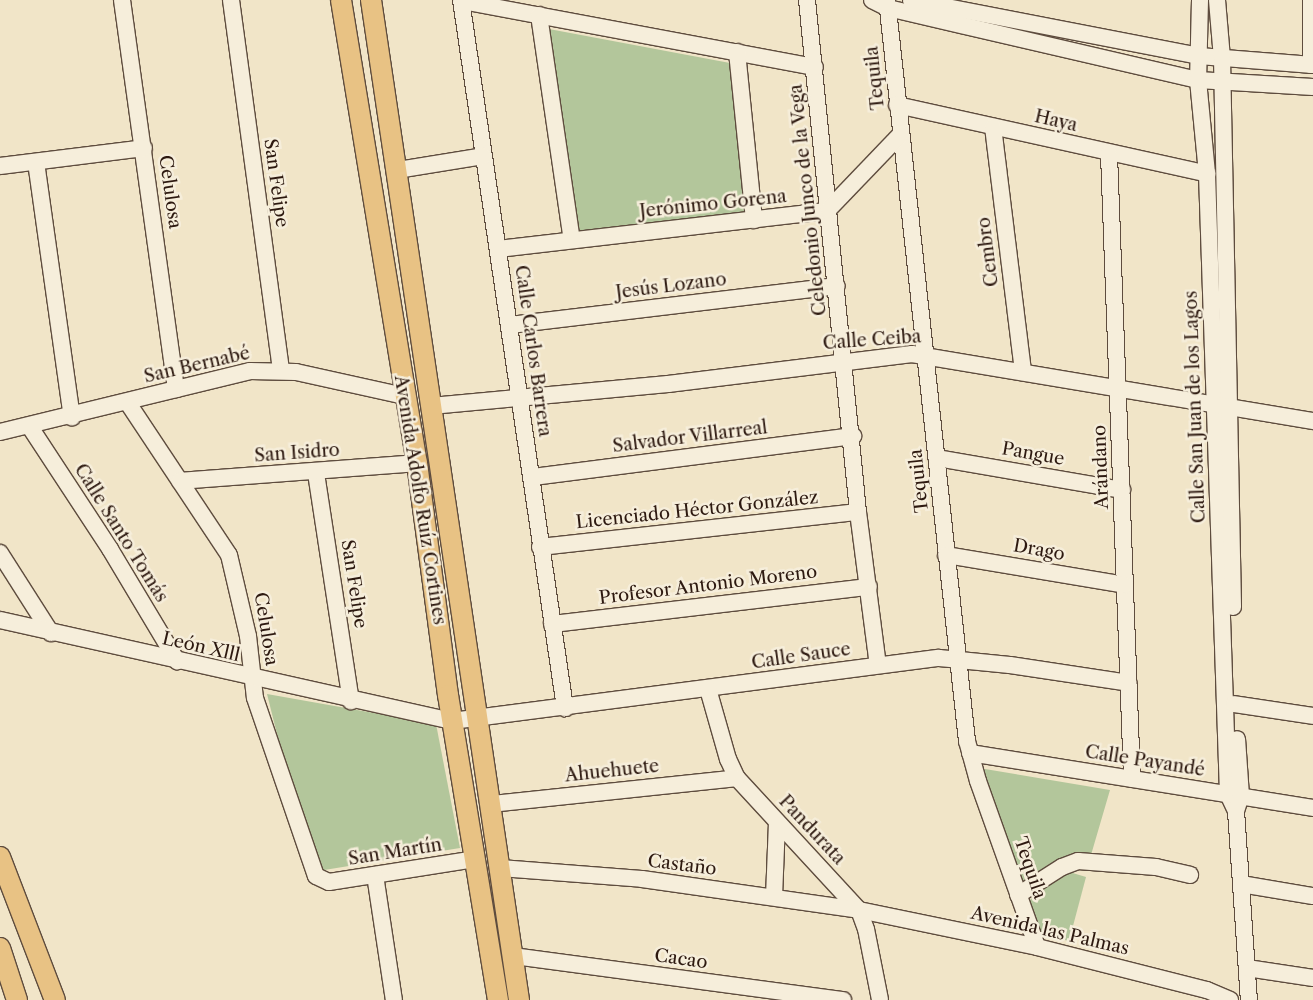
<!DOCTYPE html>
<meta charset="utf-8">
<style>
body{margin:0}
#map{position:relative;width:1313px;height:1000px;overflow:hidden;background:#f1e5c8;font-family:"Libre Caslon Text",serif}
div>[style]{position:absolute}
.green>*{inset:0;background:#b3c69b}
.roads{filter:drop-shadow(1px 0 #5e4c3e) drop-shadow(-1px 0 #5e4c3e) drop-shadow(0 1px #5e4c3e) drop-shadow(0 -1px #5e4c3e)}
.minor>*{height:16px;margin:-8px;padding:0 8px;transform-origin:8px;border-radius:8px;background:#f6eedb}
.major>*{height:20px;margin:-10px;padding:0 10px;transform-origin:10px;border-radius:10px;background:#e8c284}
span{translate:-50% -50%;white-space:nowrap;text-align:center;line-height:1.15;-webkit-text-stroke:5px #f6eedb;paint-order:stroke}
.street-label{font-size:18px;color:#2d1910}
</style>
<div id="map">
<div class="green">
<div style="clip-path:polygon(549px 29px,730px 63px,746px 213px,579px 231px)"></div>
<div style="clip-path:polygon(267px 694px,436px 724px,460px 848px,318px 871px,295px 806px)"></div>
<div style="clip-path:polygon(985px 769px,1110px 790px,1091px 855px,1074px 853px,1060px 860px,1030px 883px,1020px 881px,978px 771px)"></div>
<div style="clip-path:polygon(1066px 871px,1086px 877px,1069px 941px,1038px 934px,1027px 903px,1045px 885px)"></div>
</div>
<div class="roads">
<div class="minor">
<div style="left:122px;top:0;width:393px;rotate:82.1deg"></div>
<div style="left:231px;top:0;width:373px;rotate:82.3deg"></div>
<div style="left:461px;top:0;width:716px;rotate:81.64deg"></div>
<div style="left:807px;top:0;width:515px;rotate:84.31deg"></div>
<div style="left:858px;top:512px;width:154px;rotate:82.6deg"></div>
<div style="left:872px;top:0;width:18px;rotate:27deg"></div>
<div style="left:888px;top:8px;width:318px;rotate:13.1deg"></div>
<div style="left:1198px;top:80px;width:115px;rotate:3.5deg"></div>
<div style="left:887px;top:0;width:745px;rotate:83.84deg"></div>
<div style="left:967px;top:741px;width:41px;rotate:74.6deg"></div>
<div style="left:978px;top:781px;width:176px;rotate:70.4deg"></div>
<div style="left:911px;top:0;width:293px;rotate:11deg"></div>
<div style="left:1199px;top:56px;width:114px;rotate:4.5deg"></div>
<div style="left:1200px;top:0;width:80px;rotate:91.4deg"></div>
<div style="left:1198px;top:80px;width:94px;rotate:84.5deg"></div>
<div style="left:1207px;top:174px;width:620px;rotate:88.06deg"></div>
<div style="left:1228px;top:794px;width:19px;rotate:65deg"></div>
<div style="left:1236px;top:811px;width:189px;rotate:86.1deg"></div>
<div style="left:1217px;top:0;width:58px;rotate:85.1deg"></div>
<div style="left:1222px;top:58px;width:549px;rotate:88.85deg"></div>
<div style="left:462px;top:1px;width:359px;rotate:10.6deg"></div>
<div style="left:539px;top:15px;width:227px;rotate:81.7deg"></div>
<div style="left:737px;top:52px;width:169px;rotate:84.2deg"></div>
<div style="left:1311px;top:65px;width:65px;rotate:-90deg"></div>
<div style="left:897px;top:105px;width:318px;rotate:12.5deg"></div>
<div style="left:993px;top:127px;width:247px;rotate:83deg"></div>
<div style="left:1109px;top:154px;width:625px;rotate:87.89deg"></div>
<div style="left:36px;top:162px;width:258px;rotate:82deg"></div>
<div style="left:0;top:166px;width:145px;rotate:-7.1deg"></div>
<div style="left:397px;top:170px;width:87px;rotate:-9.2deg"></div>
<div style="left:498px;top:249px;width:324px;rotate:-6.6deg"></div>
<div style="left:820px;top:212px;width:9px;rotate:-18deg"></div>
<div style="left:829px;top:209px;width:103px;rotate:-46.2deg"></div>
<div style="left:510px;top:325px;width:329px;rotate:-6.8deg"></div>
<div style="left:128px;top:403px;width:182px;rotate:56.4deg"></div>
<div style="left:229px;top:555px;width:83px;rotate:76.8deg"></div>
<div style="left:248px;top:636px;width:62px;rotate:83.6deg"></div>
<div style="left:255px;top:698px;width:188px;rotate:71.1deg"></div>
<div style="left:316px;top:876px;width:14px;rotate:25deg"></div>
<div style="left:329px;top:882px;width:149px;rotate:-8.9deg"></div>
<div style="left:431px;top:406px;width:238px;rotate:-5.3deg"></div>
<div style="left:668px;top:384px;width:246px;rotate:-7deg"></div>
<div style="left:912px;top:354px;width:407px;rotate:9.5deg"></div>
<div style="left:30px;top:427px;width:146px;rotate:56.7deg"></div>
<div style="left:110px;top:549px;width:131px;rotate:59.1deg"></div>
<div style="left:0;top:432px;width:257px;rotate:-13.7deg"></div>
<div style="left:250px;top:371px;width:46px;rotate:1.2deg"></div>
<div style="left:296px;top:372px;width:111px;rotate:12.5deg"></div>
<div style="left:937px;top:458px;width:188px;rotate:9.8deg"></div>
<div style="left:316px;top:473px;width:231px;rotate:81.3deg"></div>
<div style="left:533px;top:477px;width:323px;rotate:-7.3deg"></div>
<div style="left:180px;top:481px;width:238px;rotate:-4.3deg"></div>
<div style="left:540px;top:547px;width:320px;rotate:-6.3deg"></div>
<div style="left:0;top:553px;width:95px;rotate:57.5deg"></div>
<div style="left:946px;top:555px;width:181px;rotate:9.5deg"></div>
<div style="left:0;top:620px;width:463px;rotate:12.6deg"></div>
<div style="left:452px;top:721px;width:491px;rotate:-7.4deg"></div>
<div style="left:939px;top:658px;width:71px;rotate:5.6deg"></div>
<div style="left:1010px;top:665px;width:120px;rotate:8.6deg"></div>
<div style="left:552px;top:624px;width:319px;rotate:-6.7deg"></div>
<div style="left:708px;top:689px;width:73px;rotate:74.1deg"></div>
<div style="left:728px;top:759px;width:21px;rotate:65deg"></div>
<div style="left:737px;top:778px;width:180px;rotate:47.3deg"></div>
<div style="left:859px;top:910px;width:20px;rotate:70deg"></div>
<div style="left:866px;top:929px;width:72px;rotate:78.8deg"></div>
<div style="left:1234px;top:704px;width:80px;rotate:8.6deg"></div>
<div style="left:970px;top:753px;width:347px;rotate:9.1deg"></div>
<div style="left:491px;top:804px;width:247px;rotate:-6deg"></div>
<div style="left:1236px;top:811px;width:16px;rotate:-72deg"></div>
<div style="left:1241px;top:796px;width:57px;rotate:-94deg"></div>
<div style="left:500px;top:868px;width:142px;rotate:4.4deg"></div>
<div style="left:642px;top:879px;width:219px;rotate:8.1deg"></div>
<div style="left:859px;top:910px;width:182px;rotate:11.7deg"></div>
<div style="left:1037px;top:947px;width:175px;rotate:14.2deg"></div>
<div style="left:1207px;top:990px;width:25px;rotate:23deg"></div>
<div style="left:375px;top:875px;width:126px;rotate:81.4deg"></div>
<div style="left:1241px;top:884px;width:73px;rotate:9.5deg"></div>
<div style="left:1018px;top:895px;width:52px;rotate:-32.5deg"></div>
<div style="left:1062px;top:867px;width:17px;rotate:-21deg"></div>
<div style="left:1078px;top:861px;width:78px;rotate:4.4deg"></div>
<div style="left:1156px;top:867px;width:35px;rotate:13deg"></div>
<div style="left:774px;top:897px;width:75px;rotate:-87.7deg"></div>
<div style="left:513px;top:956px;width:333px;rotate:7.6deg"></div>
<div style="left:1247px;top:968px;width:67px;rotate:8.6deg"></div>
</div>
<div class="major">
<div style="left:341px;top:0;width:469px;rotate:80.7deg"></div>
<div style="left:417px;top:463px;width:234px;rotate:82.4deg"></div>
<div style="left:448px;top:695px;width:309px;rotate:80.7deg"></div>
<div style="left:371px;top:0;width:1011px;rotate:81.58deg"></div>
<div style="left:0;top:857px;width:153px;rotate:69deg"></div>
<div style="left:0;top:948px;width:55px;rotate:71.9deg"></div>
</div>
</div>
<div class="street-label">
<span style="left:875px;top:78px;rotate:-96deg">Tequila</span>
<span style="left:1056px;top:121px;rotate:13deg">Haya</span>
<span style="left:276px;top:183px;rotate:82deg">San Felipe</span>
<span style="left:170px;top:192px;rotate:82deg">Celulosa</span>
<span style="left:808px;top:200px;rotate:-96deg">Celedonio Junco de la Vega</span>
<span style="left:713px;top:204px;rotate:-6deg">Jerónimo Gorena</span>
<span style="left:988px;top:252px;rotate:-97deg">Cembro</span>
<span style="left:671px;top:286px;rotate:-7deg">Jesús Lozano</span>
<span style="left:872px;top:340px;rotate:-4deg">Calle Ceiba</span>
<span style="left:533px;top:351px;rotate:82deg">Calle Carlos Barrera</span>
<span style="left:197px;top:365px;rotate:-13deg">San Bernabé</span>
<span style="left:1195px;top:407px;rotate:-92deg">Calle San Juan de los Lagos</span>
<span style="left:690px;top:437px;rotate:-7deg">Salvador Villarreal</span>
<span style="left:297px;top:453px;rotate:-4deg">San Isidro</span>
<span style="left:1033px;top:454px;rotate:10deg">Pangue</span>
<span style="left:1101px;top:467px;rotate:-92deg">Arándano</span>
<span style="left:919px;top:481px;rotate:-96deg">Tequila</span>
<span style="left:420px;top:500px;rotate:81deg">Avenida Adolfo Ruíz Cortines</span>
<span style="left:697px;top:510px;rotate:-6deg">Licenciado Héctor González</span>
<span style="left:121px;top:533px;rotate:58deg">Calle Santo Tomás</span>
<span style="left:1039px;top:550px;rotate:10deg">Drago</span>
<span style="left:354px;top:584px;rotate:81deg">San Felipe</span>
<span style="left:708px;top:585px;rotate:-7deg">Profesor Antonio Moreno</span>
<span style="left:266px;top:629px;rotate:81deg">Celulosa</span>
<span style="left:201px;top:647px;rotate:13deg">León Xlll</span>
<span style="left:801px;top:656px;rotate:-8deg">Calle Sauce</span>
<span style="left:1145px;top:761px;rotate:9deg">Calle Payandé</span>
<span style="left:612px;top:771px;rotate:-6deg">Ahuehuete</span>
<span style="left:812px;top:830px;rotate:47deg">Pandurata</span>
<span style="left:395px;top:852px;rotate:-9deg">San Martín</span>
<span style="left:682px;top:865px;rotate:7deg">Castaño</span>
<span style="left:1030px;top:868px;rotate:71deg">Tequila</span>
<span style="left:1050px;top:931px;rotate:13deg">Avenida las Palmas</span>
<span style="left:681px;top:959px;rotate:8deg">Cacao</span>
</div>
</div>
